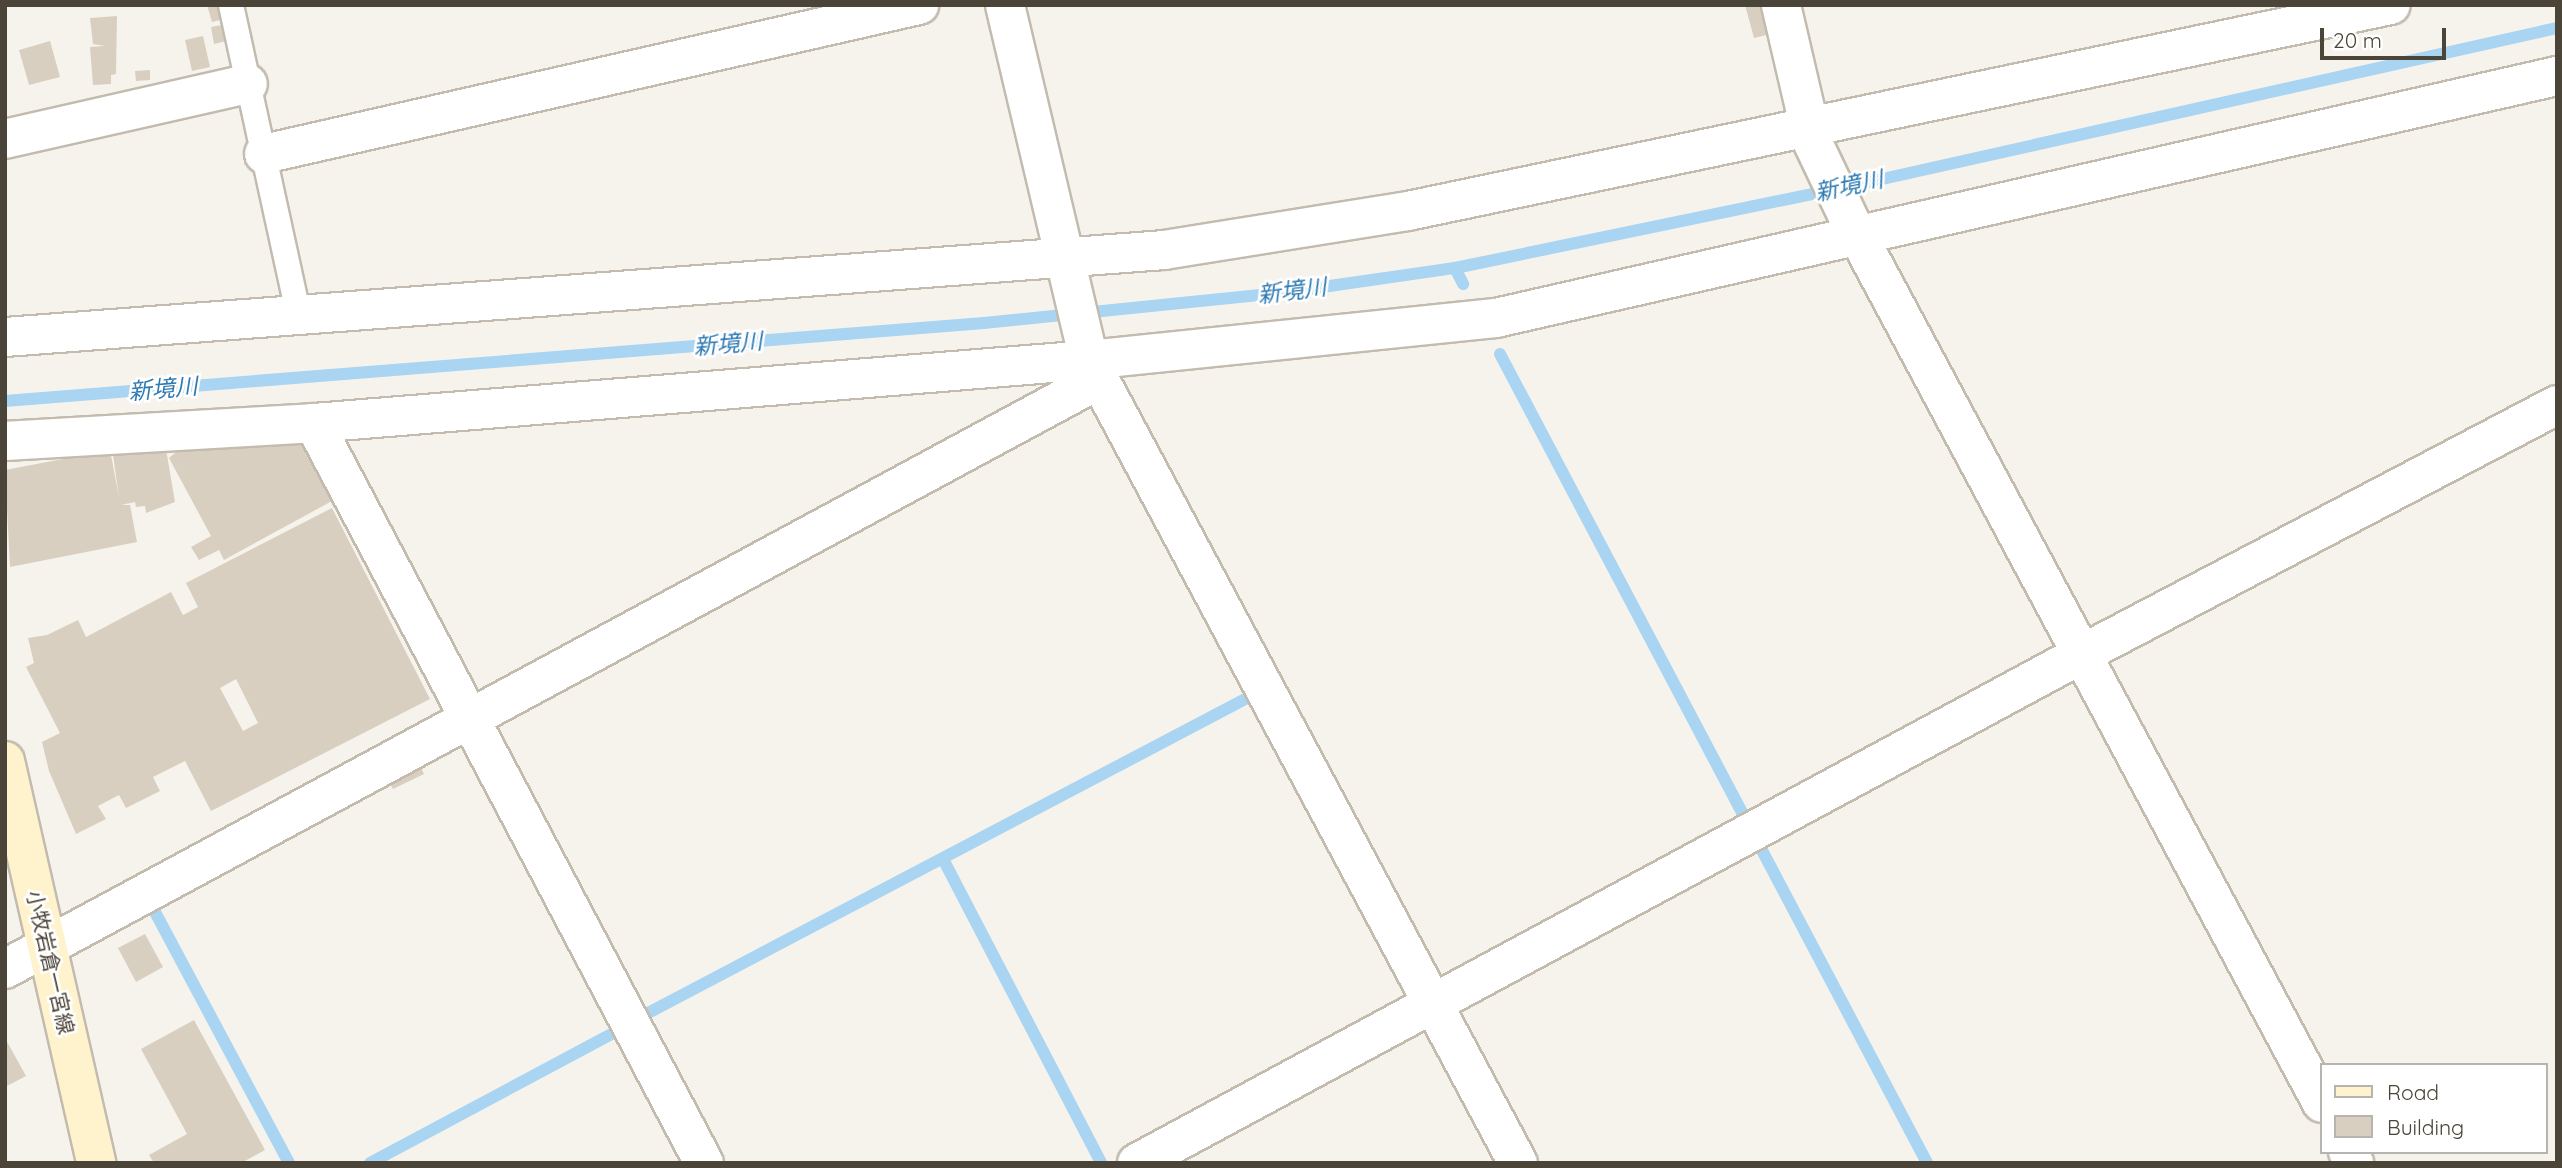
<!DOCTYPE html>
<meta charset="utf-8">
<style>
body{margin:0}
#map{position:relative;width:2562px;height:1168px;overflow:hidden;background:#f6f3ec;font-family:Quicksand,"Noto Sans JP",sans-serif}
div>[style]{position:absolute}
.stream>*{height:12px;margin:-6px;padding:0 6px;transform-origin:6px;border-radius:6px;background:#a9d4f2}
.building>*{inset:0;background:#d8cfc1}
.roads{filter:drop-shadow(2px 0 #c2bbae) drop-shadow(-2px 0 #c2bbae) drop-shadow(0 2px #c2bbae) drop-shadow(0 -2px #c2bbae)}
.service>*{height:24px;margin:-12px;padding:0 12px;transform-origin:12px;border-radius:12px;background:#fff}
.minor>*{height:38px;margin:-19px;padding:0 19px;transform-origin:19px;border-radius:19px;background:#fff}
.secondary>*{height:38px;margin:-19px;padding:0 19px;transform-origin:19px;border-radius:19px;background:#fff3cd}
span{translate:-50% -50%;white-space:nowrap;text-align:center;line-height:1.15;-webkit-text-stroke:5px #fff;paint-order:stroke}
.street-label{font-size:21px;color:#4b4439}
.water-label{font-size:23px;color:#2e7ab2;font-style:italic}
.frame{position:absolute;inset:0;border:7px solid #4b4439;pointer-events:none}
.legend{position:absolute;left:2320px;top:1063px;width:228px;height:91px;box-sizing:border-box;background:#fff;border:2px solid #b7b4b0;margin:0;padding:9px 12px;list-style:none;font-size:21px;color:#4b4439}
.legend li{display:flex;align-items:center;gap:14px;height:35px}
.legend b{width:35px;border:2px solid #b7b4b0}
.scale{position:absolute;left:2320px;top:28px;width:126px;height:32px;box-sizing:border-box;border:4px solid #4b4439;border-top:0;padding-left:9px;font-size:21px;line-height:24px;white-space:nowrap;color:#4b4439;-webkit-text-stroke:5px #fff;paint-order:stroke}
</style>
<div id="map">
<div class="stream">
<div style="left:1455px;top:268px;width:18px;rotate:63deg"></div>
<div style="left:1500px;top:354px;width:915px;rotate:62.17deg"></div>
<div style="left:5px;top:401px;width:982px;rotate:-4.56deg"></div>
<div style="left:984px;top:323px;width:299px;rotate:-5.8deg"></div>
<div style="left:1281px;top:293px;width:176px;rotate:-8.2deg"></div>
<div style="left:1455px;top:268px;width:414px;rotate:-11.7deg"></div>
<div style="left:1860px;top:184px;width:714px;rotate:-12.62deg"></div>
<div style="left:943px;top:859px;width:343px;rotate:62.5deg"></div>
<div style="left:147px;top:897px;width:302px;rotate:61.9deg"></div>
<div style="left:648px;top:1013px;width:679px;rotate:-27.73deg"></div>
<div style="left:370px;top:1163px;width:278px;rotate:-28.1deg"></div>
</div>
<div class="building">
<div style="clip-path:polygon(207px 5px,220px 5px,224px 19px,212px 22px)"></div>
<div style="clip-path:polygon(1745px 5px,1768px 5px,1775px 33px,1754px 38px)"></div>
<div style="clip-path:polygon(117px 16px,116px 74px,111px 75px,111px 84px,93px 85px,90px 47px,105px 46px,93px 44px,90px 18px)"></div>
<div style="clip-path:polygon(227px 24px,231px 40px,214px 44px,211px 27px)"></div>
<div style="clip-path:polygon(203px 36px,210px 67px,192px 71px,185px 40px)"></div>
<div style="clip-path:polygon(50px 41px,60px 77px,29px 85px,19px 50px)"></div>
<div style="clip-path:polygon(150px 70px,150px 80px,136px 81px,135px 71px)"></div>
<div style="clip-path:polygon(301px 445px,332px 501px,224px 560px,219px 550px,199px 560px,191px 547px,211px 536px,169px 458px,181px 448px)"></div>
<div style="clip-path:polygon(156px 448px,166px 449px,175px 502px,146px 513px,145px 506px,136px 507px,135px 502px,121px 505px,130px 505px,137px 542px,10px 567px,5px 470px,110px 450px,119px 497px,113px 455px)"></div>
<div style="clip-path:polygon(evenodd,332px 508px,430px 699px,211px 811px,185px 761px,153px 777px,160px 791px,126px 808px,119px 795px,98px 806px,106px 819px,76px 834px,49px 771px,42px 742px,60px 733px,26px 667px,34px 663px,28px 638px,47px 635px,78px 620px,86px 637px,171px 592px,183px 615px,198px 607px,186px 583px,332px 508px,236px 679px,258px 723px,243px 731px,220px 688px,236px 679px)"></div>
<div style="clip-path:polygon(418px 761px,424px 774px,393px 789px,386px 777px)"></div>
<div style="clip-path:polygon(145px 934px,163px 967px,136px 982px,118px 948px)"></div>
<div style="clip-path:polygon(194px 1020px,265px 1150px,241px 1163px,154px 1163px,149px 1155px,187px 1134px,141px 1049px)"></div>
<div style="clip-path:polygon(5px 1038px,26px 1076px,5px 1087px)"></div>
</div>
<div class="roads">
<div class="service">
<div style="left:231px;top:5px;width:319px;rotate:77.7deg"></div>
</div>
<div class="minor">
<div style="left:1005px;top:5px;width:365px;rotate:76.7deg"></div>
<div style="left:1089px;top:360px;width:910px;rotate:61.89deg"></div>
<div style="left:1781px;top:5px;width:142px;rotate:76.9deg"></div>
<div style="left:1813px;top:143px;width:86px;rotate:64.6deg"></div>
<div style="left:1850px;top:221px;width:1000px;rotate:61.85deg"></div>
<div style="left:5px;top:139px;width:249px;rotate:-12.8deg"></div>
<div style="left:264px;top:154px;width:672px;rotate:-12.82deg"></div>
<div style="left:5px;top:337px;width:1162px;rotate:-4.29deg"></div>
<div style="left:1164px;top:250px;width:247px;rotate:-9.1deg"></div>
<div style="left:1408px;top:211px;width:1004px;rotate:-11.84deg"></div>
<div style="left:314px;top:423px;width:836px;rotate:62.21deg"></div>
<div style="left:5px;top:441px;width:310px;rotate:-3.3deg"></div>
<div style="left:314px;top:423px;width:778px;rotate:-4.65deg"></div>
<div style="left:1089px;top:360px;width:409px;rotate:-5.9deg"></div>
<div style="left:1496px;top:318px;width:1088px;rotate:-12.85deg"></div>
<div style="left:5px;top:969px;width:1242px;rotate:-28.32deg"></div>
<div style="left:2348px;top:1152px;width:13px;rotate:61deg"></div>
<div style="left:1137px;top:1163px;width:1073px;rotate:-28.31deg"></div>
<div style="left:2082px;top:654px;width:536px;rotate:-27.66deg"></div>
</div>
<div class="secondary">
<div style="left:5px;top:761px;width:412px;rotate:77.2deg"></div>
</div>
</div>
<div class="street-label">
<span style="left:51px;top:962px;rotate:77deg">小牧岩倉一宮線</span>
</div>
<div class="water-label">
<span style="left:1849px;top:186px;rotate:-12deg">新境川</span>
<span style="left:1292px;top:291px;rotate:-7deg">新境川</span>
<span style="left:728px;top:344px;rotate:-5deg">新境川</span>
<span style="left:163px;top:389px;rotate:-5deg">新境川</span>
</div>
<div class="frame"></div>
<ul class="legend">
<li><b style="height:9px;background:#fff3cd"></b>Road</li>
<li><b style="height:19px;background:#d8cfc1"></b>Building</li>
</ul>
<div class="scale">20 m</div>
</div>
